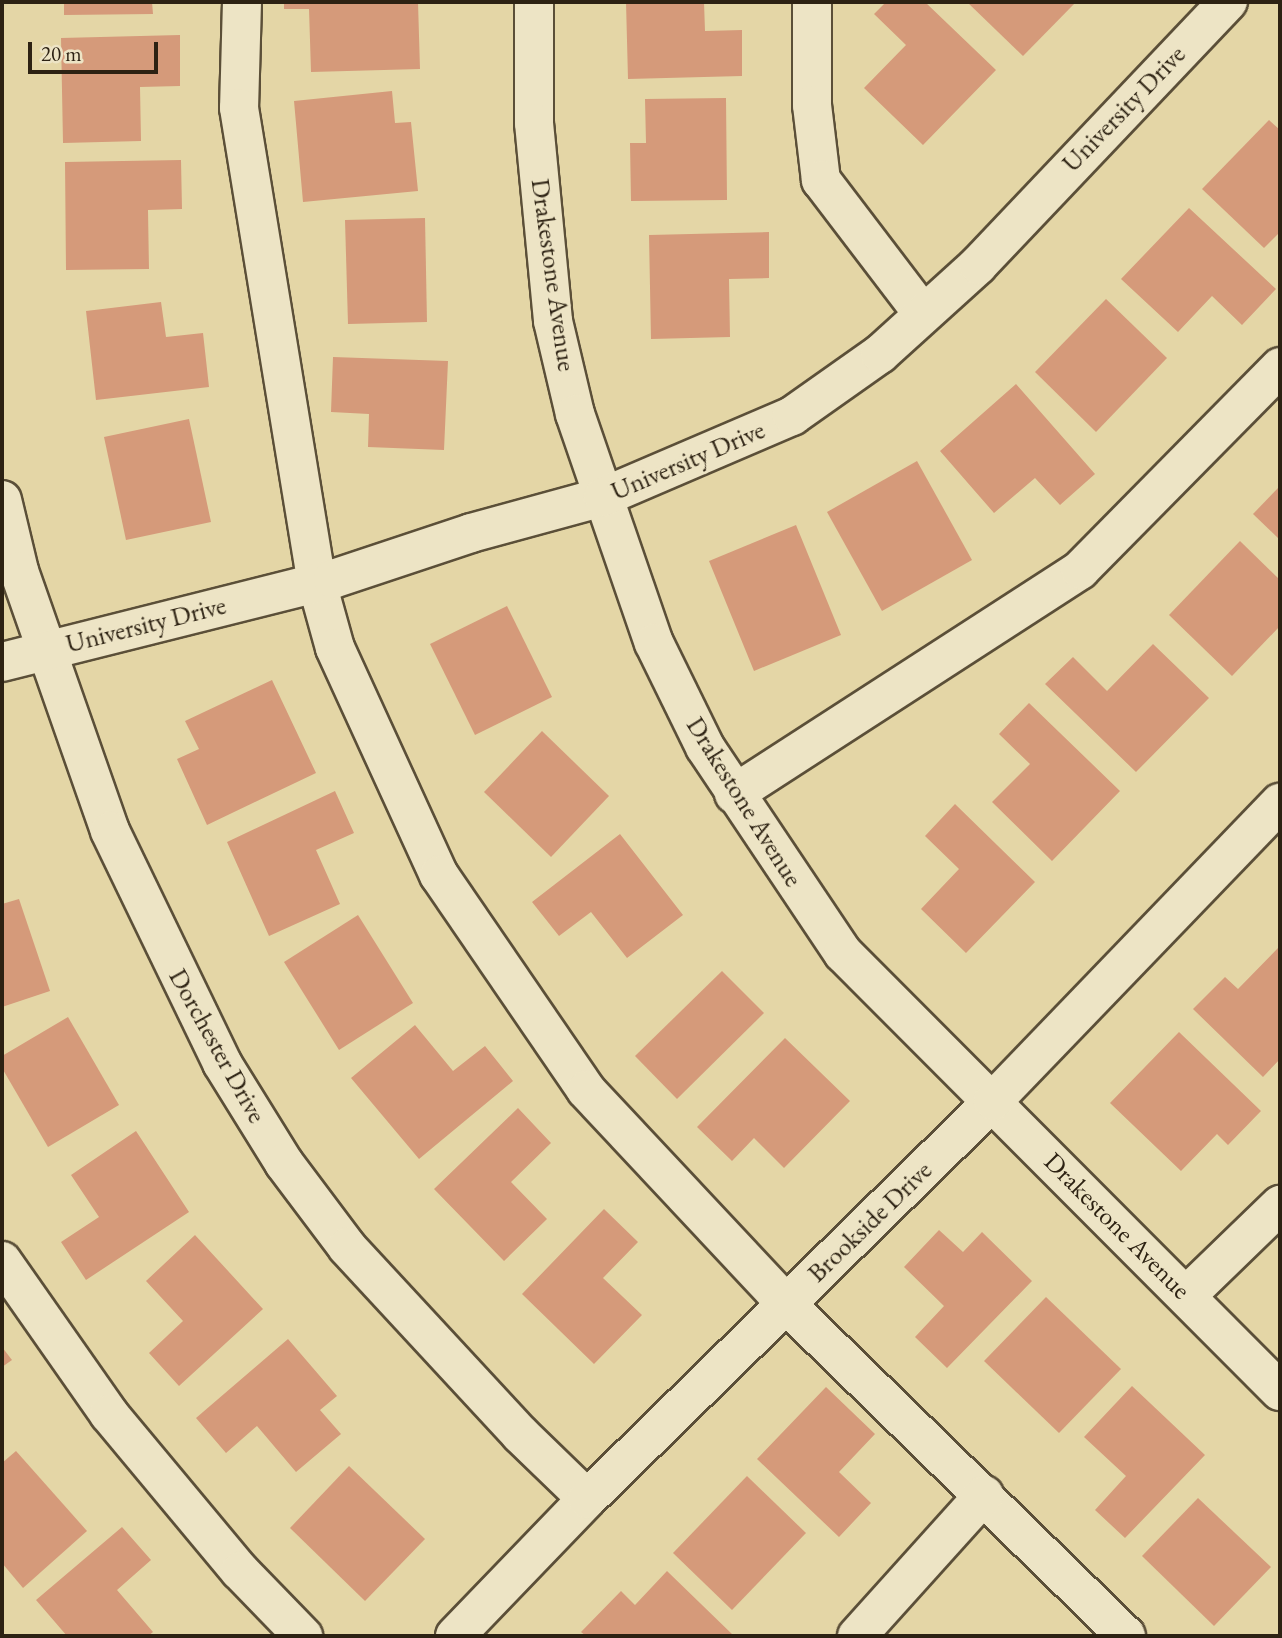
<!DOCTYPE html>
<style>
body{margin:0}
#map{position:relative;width:1282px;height:1638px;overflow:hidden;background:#e4d6a6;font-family:"EB Garamond",serif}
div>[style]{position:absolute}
.building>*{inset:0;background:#d59a7a}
.roads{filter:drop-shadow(2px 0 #5b4f38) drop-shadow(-2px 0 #5b4f38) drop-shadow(0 2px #5b4f38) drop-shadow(0 -2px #5b4f38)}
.minor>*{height:38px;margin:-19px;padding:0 19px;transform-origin:19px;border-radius:19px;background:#ede4c5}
span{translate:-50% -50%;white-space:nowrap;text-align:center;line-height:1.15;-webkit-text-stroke:5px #ede4c5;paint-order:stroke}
.street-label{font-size:26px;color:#2d2213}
.frame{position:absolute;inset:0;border:4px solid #2d2213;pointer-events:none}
.scale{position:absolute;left:28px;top:42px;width:130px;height:32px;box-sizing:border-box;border:4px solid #2d2213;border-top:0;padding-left:9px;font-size:21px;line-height:24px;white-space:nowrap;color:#2d2213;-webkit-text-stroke:5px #ede4c5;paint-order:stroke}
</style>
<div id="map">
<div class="building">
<div style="clip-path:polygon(64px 2px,152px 2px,153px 14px,64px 15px)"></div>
<div style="clip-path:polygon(284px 2px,418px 2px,420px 69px,311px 72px,309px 9px,284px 9px)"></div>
<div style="clip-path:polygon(626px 2px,704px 2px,705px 31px,742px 30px,742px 76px,628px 79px)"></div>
<div style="clip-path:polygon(886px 2px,925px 2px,996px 70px,923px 145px,864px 88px,906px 45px,874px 14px)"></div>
<div style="clip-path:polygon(967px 2px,1076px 2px,1023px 56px)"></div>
<div style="clip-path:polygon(180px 35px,180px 86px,140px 87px,141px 141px,63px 143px,61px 38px)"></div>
<div style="clip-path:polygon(392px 91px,395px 123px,411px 122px,418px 191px,303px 202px,294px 101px)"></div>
<div style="clip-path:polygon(726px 98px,727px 200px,631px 201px,630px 143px,646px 143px,645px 99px)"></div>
<div style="clip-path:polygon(1269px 120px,1280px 130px,1280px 232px,1264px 248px,1202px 189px)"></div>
<div style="clip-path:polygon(181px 160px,182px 209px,148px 210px,149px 269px,66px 270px,65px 162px)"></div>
<div style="clip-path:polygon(1189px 208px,1276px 289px,1242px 325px,1212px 296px,1178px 332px,1121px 279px)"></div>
<div style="clip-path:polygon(425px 218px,427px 322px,348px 324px,345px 220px)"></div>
<div style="clip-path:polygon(769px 232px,769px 278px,729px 279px,730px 337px,651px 339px,649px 235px)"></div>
<div style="clip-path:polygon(1106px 299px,1167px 358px,1096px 432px,1035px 372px)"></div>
<div style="clip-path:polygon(161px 302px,166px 337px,203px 333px,209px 387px,96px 400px,86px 311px)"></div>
<div style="clip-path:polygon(333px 357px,448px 361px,444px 450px,368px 447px,369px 414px,331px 412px)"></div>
<div style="clip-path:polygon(1016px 384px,1095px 474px,1060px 505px,1035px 478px,994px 513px,940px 451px)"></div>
<div style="clip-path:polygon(189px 419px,211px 522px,126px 540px,104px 437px)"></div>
<div style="clip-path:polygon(917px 461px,972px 560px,882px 611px,827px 512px)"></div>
<div style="clip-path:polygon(1280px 486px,1280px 540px,1253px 514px)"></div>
<div style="clip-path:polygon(796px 525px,841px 635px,754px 671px,709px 561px)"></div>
<div style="clip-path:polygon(1240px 541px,1280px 580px,1280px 626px,1232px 676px,1169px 615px)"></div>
<div style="clip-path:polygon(507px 606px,552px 697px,475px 735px,430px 644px)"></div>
<div style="clip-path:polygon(1153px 644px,1209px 698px,1136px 772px,1045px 684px,1073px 657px,1107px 691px)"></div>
<div style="clip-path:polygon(272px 680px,316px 773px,207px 825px,177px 759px,199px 749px,185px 721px)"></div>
<div style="clip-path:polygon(1029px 703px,1120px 791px,1052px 861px,992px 802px,1030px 764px,999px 734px)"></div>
<div style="clip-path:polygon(542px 731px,609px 796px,551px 857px,484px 792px)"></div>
<div style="clip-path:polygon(335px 791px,354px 833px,316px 850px,340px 904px,269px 936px,227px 842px)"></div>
<div style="clip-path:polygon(955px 804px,1035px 882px,966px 953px,921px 909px,959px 869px,925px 836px)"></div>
<div style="clip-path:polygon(620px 834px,683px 915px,627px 958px,591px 912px,559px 936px,532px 902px)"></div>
<div style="clip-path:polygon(19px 899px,50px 991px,2px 1007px,2px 904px)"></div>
<div style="clip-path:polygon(358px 915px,413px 1003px,339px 1050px,284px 962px)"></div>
<div style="clip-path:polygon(1279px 947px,1280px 1059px,1263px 1077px,1193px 1009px,1225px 977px,1238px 989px)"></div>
<div style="clip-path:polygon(722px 971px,764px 1013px,677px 1099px,635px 1056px)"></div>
<div style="clip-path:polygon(68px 1017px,119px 1105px,48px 1147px,2px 1068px,2px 1056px)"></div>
<div style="clip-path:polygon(415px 1025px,453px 1071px,485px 1046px,513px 1081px,419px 1159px,351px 1078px)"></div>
<div style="clip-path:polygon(1179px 1032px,1261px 1111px,1228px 1145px,1217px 1134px,1181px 1171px,1110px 1103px)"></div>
<div style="clip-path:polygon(785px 1038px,850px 1101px,784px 1168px,754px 1138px,732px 1161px,697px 1127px)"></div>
<div style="clip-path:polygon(518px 1108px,551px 1143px,511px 1182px,547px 1219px,504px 1261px,434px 1189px)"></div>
<div style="clip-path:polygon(136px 1131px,189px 1212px,86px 1280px,61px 1242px,99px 1217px,71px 1175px)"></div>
<div style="clip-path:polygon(604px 1209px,638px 1242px,603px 1278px,642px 1315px,594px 1364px,522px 1294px)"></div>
<div style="clip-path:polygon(939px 1230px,963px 1252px,982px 1232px,1032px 1281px,947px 1368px,915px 1337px,944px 1306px,904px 1267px)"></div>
<div style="clip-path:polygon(195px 1235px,263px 1309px,179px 1386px,149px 1353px,183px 1321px,146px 1281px)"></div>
<div style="clip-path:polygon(1046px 1297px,1121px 1369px,1059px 1433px,984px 1361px)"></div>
<div style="clip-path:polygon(288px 1339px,337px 1396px,320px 1410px,341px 1434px,296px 1472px,257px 1426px,226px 1453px,196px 1418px)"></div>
<div style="clip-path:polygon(2px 1347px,12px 1360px,2px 1367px)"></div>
<div style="clip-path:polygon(1132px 1386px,1205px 1455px,1125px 1538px,1095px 1510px,1126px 1476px,1084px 1437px)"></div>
<div style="clip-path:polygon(826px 1387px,875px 1434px,839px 1472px,871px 1503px,839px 1537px,757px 1459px)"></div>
<div style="clip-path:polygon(16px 1451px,87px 1531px,23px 1588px,2px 1563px,2px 1463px)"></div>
<div style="clip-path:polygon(349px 1466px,425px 1539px,365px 1601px,290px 1528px)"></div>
<div style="clip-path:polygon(747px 1476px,806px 1533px,732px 1610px,673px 1553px)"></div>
<div style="clip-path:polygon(1198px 1498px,1271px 1567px,1214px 1626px,1142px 1556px)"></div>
<div style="clip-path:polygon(122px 1527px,151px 1560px,117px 1590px,153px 1632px,148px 1636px,67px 1636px,36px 1600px)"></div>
<div style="clip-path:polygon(667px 1571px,734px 1636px,586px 1636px,581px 1632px,621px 1591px,635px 1605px)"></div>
</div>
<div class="roads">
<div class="minor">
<div style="left:242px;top:2px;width:106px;rotate:91.6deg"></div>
<div style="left:239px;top:108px;width:481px;rotate:80.7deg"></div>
<div style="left:317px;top:583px;width:67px;rotate:74.5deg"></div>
<div style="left:335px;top:648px;width:250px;rotate:65.4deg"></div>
<div style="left:439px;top:875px;width:260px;rotate:55.6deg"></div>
<div style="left:586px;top:1090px;width:293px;rotate:46.9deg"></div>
<div style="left:786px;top:1304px;width:475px;rotate:44.3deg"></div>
<div style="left:534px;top:2px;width:121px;rotate:90deg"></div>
<div style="left:534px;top:123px;width:199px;rotate:84.5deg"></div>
<div style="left:553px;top:321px;width:96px;rotate:76.7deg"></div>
<div style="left:575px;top:414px;width:242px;rotate:71deg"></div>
<div style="left:654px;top:643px;width:116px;rotate:63.9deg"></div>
<div style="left:705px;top:747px;width:248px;rotate:56.2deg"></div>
<div style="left:843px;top:953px;width:619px;rotate:45.07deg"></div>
<div style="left:812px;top:2px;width:103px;rotate:90deg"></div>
<div style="left:812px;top:105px;width:76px;rotate:83.2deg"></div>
<div style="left:821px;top:180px;width:168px;rotate:52.7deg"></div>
<div style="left:2px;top:500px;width:73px;rotate:76.5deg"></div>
<div style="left:19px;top:571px;width:275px;rotate:70.7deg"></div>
<div style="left:110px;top:831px;width:258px;rotate:64.2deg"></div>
<div style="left:222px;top:1063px;width:118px;rotate:58.2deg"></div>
<div style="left:284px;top:1163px;width:105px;rotate:53.1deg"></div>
<div style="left:347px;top:1247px;width:255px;rotate:47.2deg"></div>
<div style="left:520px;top:1434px;width:93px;rotate:44.1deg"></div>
<div style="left:2px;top:662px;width:341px;rotate:-14.1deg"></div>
<div style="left:333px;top:579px;width:145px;rotate:-18.4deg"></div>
<div style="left:471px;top:533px;width:137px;rotate:-15.3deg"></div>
<div style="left:603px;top:497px;width:206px;rotate:-23.2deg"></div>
<div style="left:792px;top:416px;width:108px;rotate:-35.2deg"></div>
<div style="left:880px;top:354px;width:132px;rotate:-42.2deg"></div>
<div style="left:978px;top:265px;width:363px;rotate:-46.5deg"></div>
<div style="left:734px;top:794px;width:412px;rotate:-32.9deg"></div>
<div style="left:1080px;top:570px;width:285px;rotate:-45.4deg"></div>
<div style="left:2px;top:1261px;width:187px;rotate:55deg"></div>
<div style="left:109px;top:1414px;width:204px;rotate:50.2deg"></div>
<div style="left:240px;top:1571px;width:91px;rotate:45.9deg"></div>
<div style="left:1186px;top:1296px;width:131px;rotate:-44.1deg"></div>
<div style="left:455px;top:1636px;width:190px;rotate:-46.1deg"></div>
<div style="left:587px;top:1499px;width:569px;rotate:-44.43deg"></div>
<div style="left:993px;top:1101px;width:414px;rotate:-46.1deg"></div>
<div style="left:857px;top:1636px;width:190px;rotate:-48deg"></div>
</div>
</div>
<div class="street-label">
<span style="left:1124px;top:109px;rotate:-46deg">University Drive</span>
<span style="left:553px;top:275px;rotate:82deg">Drakestone Avenue</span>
<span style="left:688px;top:461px;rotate:-23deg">University Drive</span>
<span style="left:146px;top:625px;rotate:-14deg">University Drive</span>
<span style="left:744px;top:802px;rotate:58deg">Drakestone Avenue</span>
<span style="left:217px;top:1046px;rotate:61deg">Dorchester Drive</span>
<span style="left:870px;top:1222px;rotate:-44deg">Brookside Drive</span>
<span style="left:1117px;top:1226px;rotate:45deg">Drakestone Avenue</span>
</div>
<div class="frame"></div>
<div class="scale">20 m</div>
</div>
